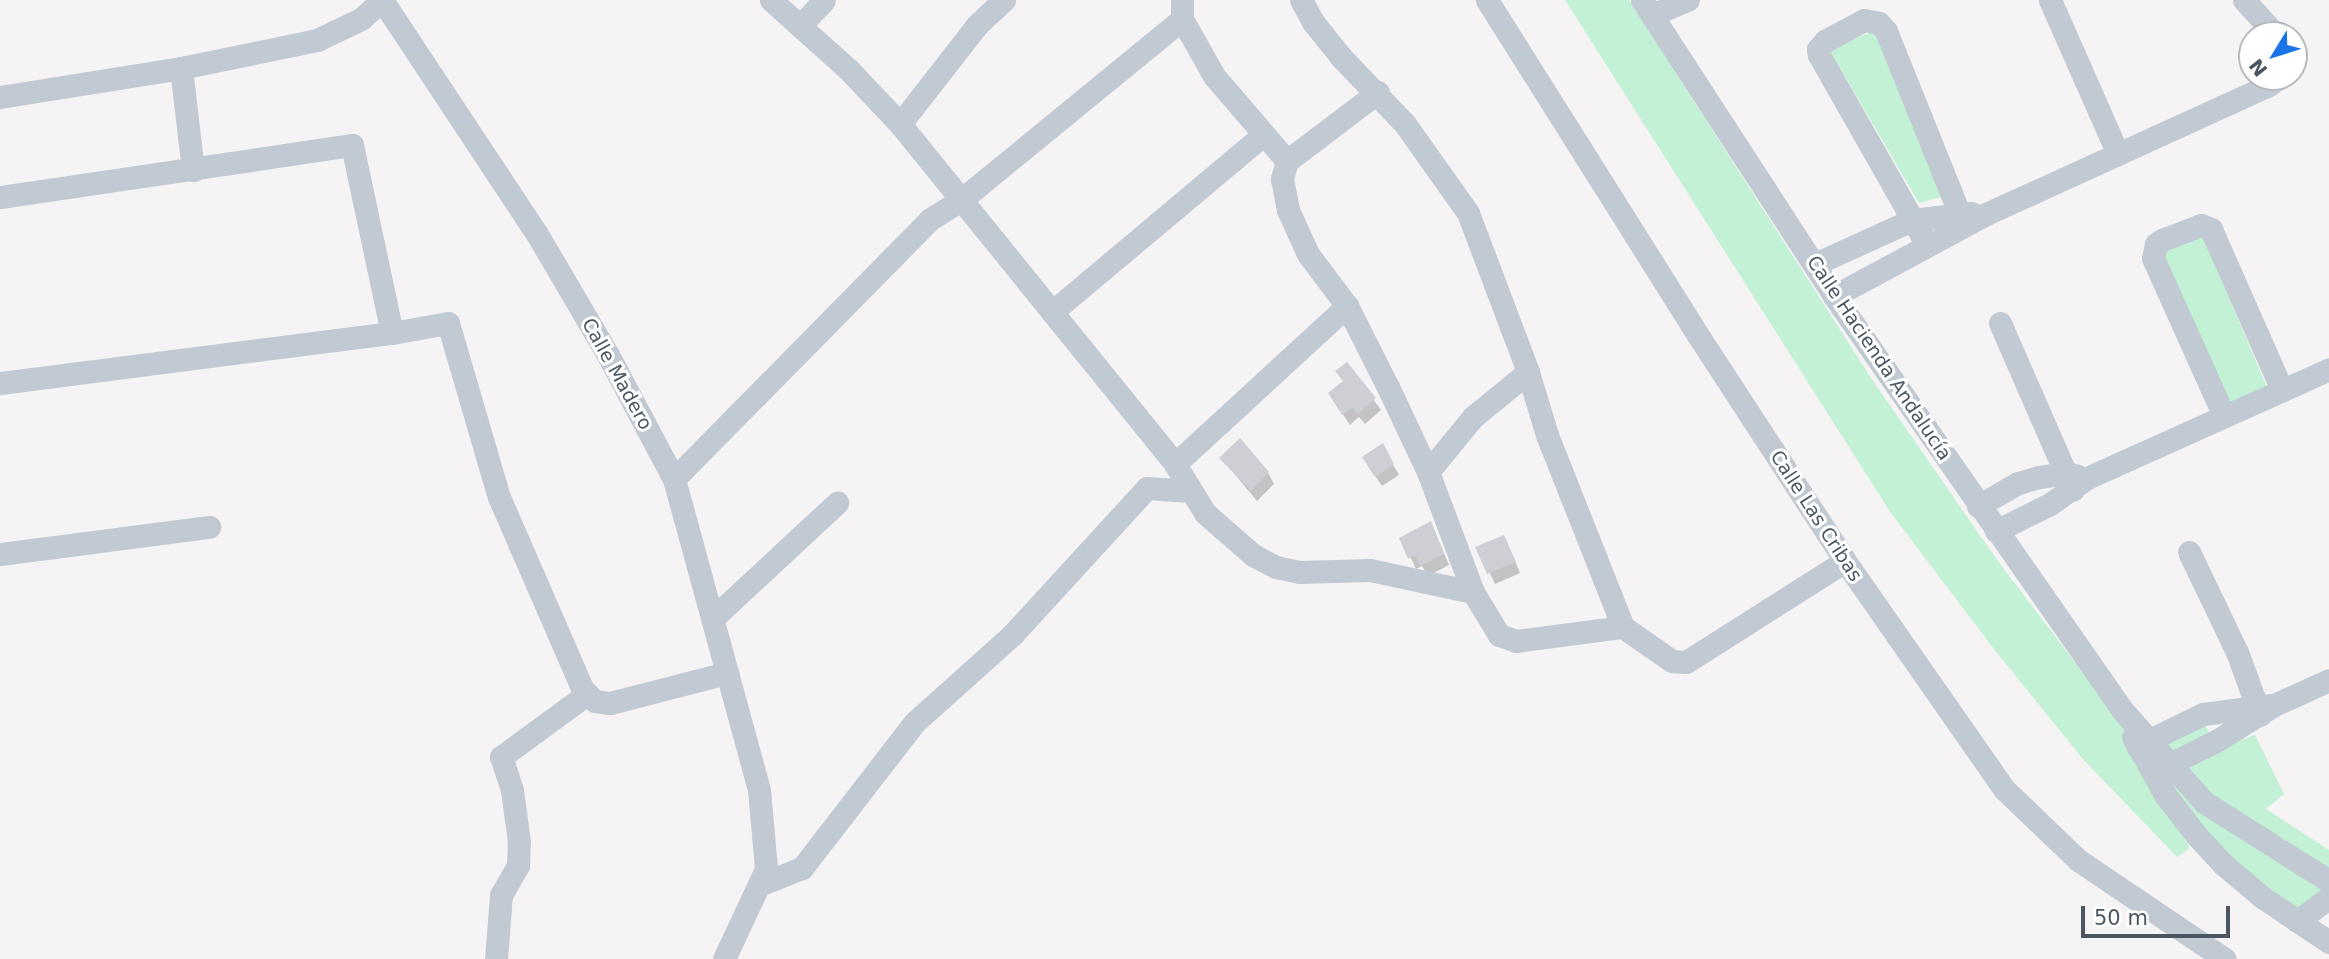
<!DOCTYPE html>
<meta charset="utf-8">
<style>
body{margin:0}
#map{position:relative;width:2329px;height:959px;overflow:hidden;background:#f5f3f3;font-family:"DejaVu Sans",sans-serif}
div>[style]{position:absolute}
.green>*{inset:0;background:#c3f1d5}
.shadow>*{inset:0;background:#0003}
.building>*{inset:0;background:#cdcfd5}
.minor>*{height:23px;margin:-11.5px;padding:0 11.5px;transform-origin:11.5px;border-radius:11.5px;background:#c1cad2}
span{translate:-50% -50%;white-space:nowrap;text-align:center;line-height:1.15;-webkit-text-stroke:6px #fff;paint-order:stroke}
.street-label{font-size:19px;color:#4a5661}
.north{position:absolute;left:2238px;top:21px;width:70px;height:70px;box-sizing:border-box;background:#fff;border:2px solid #b7bbc0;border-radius:50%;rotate:232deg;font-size:19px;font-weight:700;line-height:28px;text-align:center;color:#4a5661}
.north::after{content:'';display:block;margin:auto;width:24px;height:32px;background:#1a73e8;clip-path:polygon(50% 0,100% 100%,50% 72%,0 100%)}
.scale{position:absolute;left:2081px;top:906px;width:149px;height:32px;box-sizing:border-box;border:4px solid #4a5661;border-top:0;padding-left:9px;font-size:21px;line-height:24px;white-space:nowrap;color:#4a5661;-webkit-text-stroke:5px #fff;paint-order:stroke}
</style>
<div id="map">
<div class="green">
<div style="clip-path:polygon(1565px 0,1629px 0,1871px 378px,1997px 560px,2118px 719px,2190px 848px,2177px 857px,2082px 758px,1994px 649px,1891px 513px)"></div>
<div style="clip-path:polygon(1874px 31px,1941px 197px,1919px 203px,1829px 49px)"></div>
<div style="clip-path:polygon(2202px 234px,2268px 390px,2229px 406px,2160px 252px)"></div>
<div style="clip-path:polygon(2203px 721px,2218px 748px,2255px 735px,2284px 794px,2266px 809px,2329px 850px,2329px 892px,2299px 914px,2221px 857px,2161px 778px,2157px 742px)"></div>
</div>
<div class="shadow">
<div style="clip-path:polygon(1347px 364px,1381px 410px,1365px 424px,1359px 417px,1350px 425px,1336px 404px,1344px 383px)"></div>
<div style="clip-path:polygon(1382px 445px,1399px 475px,1382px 486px,1370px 468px)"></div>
<div style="clip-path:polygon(1221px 458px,1268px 473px,1274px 484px,1257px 501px)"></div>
<div style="clip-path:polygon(1431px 523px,1449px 565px,1428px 576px,1422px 566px,1416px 569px,1402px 538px)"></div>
<div style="clip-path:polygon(1509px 547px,1520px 573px,1495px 584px,1478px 548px)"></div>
</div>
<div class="building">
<div style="clip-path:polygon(1347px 362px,1376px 398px,1358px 414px,1352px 408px,1342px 415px,1328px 393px,1343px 381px,1335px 371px)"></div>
<div style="clip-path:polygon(1240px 438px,1269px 472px,1251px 491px,1219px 458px)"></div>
<div style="clip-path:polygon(1383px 443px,1394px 464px,1375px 477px,1362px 457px)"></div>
<div style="clip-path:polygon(1431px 521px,1444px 554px,1420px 566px,1415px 555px,1408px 559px,1399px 538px)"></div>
<div style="clip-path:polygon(1504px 535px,1516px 562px,1487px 574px,1475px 547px)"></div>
</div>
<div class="minor">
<div style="left:382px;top:0;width:281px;rotate:56.5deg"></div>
<div style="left:537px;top:234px;width:140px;rotate:59.6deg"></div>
<div style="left:608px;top:355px;width:140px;rotate:62deg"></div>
<div style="left:674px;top:479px;width:322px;rotate:74.7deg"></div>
<div style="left:759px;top:790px;width:79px;rotate:84.9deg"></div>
<div style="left:766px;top:869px;width:99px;rotate:115deg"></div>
<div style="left:771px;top:0;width:105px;rotate:41.9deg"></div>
<div style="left:849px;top:70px;width:74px;rotate:46.6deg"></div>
<div style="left:900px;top:124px;width:437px;rotate:51deg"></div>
<div style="left:1175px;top:464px;width:57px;rotate:58.5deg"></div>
<div style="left:1205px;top:513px;width:64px;rotate:41.2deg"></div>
<div style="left:1253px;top:555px;width:26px;rotate:28deg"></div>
<div style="left:1276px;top:567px;width:24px;rotate:12deg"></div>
<div style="left:1299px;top:572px;width:71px;rotate:-1.6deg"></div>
<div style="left:1370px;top:570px;width:105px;rotate:12.1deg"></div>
<div style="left:1182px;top:0;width:19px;rotate:90deg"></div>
<div style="left:1182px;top:19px;width:65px;rotate:60.7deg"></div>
<div style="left:1214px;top:76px;width:112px;rotate:49.3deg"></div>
<div style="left:1287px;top:161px;width:19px;rotate:106deg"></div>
<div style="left:1282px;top:179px;width:32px;rotate:79deg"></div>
<div style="left:1288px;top:210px;width:48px;rotate:65.6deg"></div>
<div style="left:1308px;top:254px;width:65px;rotate:53.1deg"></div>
<div style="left:1347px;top:306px;width:91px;rotate:63.2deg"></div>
<div style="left:1388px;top:387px;width:94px;rotate:64.8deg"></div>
<div style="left:1428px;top:472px;width:128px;rotate:69.4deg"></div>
<div style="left:1473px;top:592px;width:50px;rotate:58.8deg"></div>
<div style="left:1499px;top:635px;width:18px;rotate:19deg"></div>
<div style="left:1516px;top:641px;width:108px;rotate:-7.5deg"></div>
<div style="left:1623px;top:627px;width:60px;rotate:34.8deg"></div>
<div style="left:1672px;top:661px;width:14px;rotate:4deg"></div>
<div style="left:1686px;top:662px;width:188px;rotate:-32.4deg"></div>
<div style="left:1301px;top:0;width:25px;rotate:61deg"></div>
<div style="left:1313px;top:22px;width:45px;rotate:51.3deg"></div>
<div style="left:1341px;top:57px;width:93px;rotate:46.3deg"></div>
<div style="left:1405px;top:124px;width:109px;rotate:54.7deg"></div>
<div style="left:1468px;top:213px;width:170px;rotate:69.3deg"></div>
<div style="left:1528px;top:372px;width:66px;rotate:73.2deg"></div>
<div style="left:1547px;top:435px;width:206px;rotate:68.4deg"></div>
<div style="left:1487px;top:0;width:385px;rotate:57.8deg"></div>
<div style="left:1692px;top:326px;width:280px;rotate:56.9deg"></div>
<div style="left:1845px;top:561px;width:278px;rotate:55.1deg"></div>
<div style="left:2004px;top:789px;width:103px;rotate:43.8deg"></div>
<div style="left:2078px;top:860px;width:177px;rotate:34deg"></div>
<div style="left:1642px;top:0;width:353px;rotate:57deg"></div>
<div style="left:1834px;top:296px;width:506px;rotate:55.15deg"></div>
<div style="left:2123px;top:711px;width:122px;rotate:48.3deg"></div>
<div style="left:2204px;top:802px;width:148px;rotate:32.3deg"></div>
<div style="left:2050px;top:0;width:168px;rotate:66.2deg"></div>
<div style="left:2244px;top:0;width:47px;rotate:47.6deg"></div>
<div style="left:1652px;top:15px;width:39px;rotate:-23deg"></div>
<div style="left:800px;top:26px;width:35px;rotate:-47deg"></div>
<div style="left:181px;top:68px;width:103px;rotate:83.3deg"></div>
<div style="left:0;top:97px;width:183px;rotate:-9.1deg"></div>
<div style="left:181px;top:68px;width:139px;rotate:-11.6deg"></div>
<div style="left:317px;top:40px;width:49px;rotate:-25.5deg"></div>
<div style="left:361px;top:19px;width:28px;rotate:-42deg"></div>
<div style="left:900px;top:124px;width:125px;rotate:-52.1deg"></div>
<div style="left:977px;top:25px;width:37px;rotate:-43deg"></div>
<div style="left:1287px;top:161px;width:114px;rotate:-37.2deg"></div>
<div style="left:0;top:197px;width:356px;rotate:-8.4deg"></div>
<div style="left:352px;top:145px;width:192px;rotate:78deg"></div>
<div style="left:1927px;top:245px;width:219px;rotate:-119.6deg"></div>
<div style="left:1819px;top:55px;width:6px;rotate:-99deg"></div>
<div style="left:1818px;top:49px;width:11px;rotate:-49deg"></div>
<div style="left:1825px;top:41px;width:44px;rotate:-28.3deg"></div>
<div style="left:1864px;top:20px;width:15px;rotate:11deg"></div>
<div style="left:1879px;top:23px;width:11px;rotate:49deg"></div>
<div style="left:1886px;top:31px;width:209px;rotate:68.1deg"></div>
<div style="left:1815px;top:264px;width:107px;rotate:-24.4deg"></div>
<div style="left:1912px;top:220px;width:60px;rotate:-6.7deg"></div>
<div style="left:1834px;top:296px;width:173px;rotate:-28.3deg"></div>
<div style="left:1986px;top:214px;width:309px;rotate:-24.5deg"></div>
<div style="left:2267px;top:86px;width:16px;rotate:-35deg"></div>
<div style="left:1052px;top:312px;width:275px;rotate:-40deg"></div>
<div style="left:2000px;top:323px;width:182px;rotate:66.4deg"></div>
<div style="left:0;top:383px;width:395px;rotate:-7.3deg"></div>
<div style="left:392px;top:333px;width:57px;rotate:-10.1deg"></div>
<div style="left:448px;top:323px;width:181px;rotate:73.7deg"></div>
<div style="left:499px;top:497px;width:210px;rotate:66.5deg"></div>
<div style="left:583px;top:690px;width:16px;rotate:43deg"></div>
<div style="left:595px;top:701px;width:15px;rotate:8deg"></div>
<div style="left:610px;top:703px;width:121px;rotate:-14.4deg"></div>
<div style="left:2224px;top:416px;width:173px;rotate:-114.2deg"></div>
<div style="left:2153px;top:258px;width:14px;rotate:-78deg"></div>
<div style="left:2156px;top:244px;width:7px;rotate:-34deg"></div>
<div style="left:2162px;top:240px;width:42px;rotate:-21deg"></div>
<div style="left:2201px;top:225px;width:11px;rotate:22deg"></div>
<div style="left:2211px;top:229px;width:176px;rotate:66.2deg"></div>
<div style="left:1175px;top:464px;width:234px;rotate:-42.6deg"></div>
<div style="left:1428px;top:472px;width:71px;rotate:-50.7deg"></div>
<div style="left:1473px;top:417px;width:71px;rotate:-39.3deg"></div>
<div style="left:674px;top:479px;width:363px;rotate:-45.4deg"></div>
<div style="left:929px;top:220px;width:38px;rotate:-32deg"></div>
<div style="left:961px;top:200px;width:286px;rotate:-39.3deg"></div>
<div style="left:1978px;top:506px;width:46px;rotate:-29.9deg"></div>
<div style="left:2018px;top:483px;width:22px;rotate:-16deg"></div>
<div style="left:2039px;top:477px;width:27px;rotate:-8deg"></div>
<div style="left:2066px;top:473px;width:12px;rotate:14deg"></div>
<div style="left:1996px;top:531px;width:60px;rotate:-26.6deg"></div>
<div style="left:2050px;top:504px;width:45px;rotate:-35.1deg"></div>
<div style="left:2087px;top:478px;width:265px;rotate:-24.2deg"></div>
<div style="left:2189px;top:552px;width:111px;rotate:64.4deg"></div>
<div style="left:2237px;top:652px;width:67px;rotate:69.9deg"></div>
<div style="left:0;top:554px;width:211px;rotate:-7.4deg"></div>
<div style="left:712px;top:619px;width:171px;rotate:-42.9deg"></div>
<div style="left:2133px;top:737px;width:68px;rotate:60.8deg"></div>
<div style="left:2166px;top:796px;width:51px;rotate:52.2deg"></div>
<div style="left:2197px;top:836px;width:38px;rotate:47deg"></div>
<div style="left:2223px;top:864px;width:51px;rotate:40.2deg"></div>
<div style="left:2262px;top:897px;width:81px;rotate:33.9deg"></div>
<div style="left:2137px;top:746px;width:73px;rotate:-25.9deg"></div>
<div style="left:2203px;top:714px;width:69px;rotate:-7.5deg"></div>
<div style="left:2158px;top:770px;width:65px;rotate:-26.6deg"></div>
<div style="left:2216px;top:741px;width:68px;rotate:-31.8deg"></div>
<div style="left:2274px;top:705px;width:60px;rotate:-24.4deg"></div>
<div style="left:759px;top:885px;width:46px;rotate:-21.6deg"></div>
<div style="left:802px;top:868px;width:185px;rotate:-52.3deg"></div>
<div style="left:915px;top:722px;width:132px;rotate:-41.9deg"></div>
<div style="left:1013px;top:634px;width:198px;rotate:-47.5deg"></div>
<div style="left:1147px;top:488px;width:43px;rotate:4deg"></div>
<div style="left:2297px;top:921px;width:39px;rotate:-36deg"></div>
<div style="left:496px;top:959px;width:64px;rotate:-85.5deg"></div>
<div style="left:501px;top:895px;width:34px;rotate:-60deg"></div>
<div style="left:518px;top:866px;width:24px;rotate:-88deg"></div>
<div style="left:519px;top:842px;width:52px;rotate:-97.7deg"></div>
<div style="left:512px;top:790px;width:35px;rotate:-108deg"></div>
<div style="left:501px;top:757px;width:107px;rotate:-36.2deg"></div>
</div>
<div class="street-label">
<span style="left:1879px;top:358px;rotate:56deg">Calle Hacienda Andalucía</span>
<span style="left:617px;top:374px;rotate:61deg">Calle Madero</span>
<span style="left:1816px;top:516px;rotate:57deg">Calle Las Cribas</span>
</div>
<div class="north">N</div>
<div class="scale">50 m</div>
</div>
